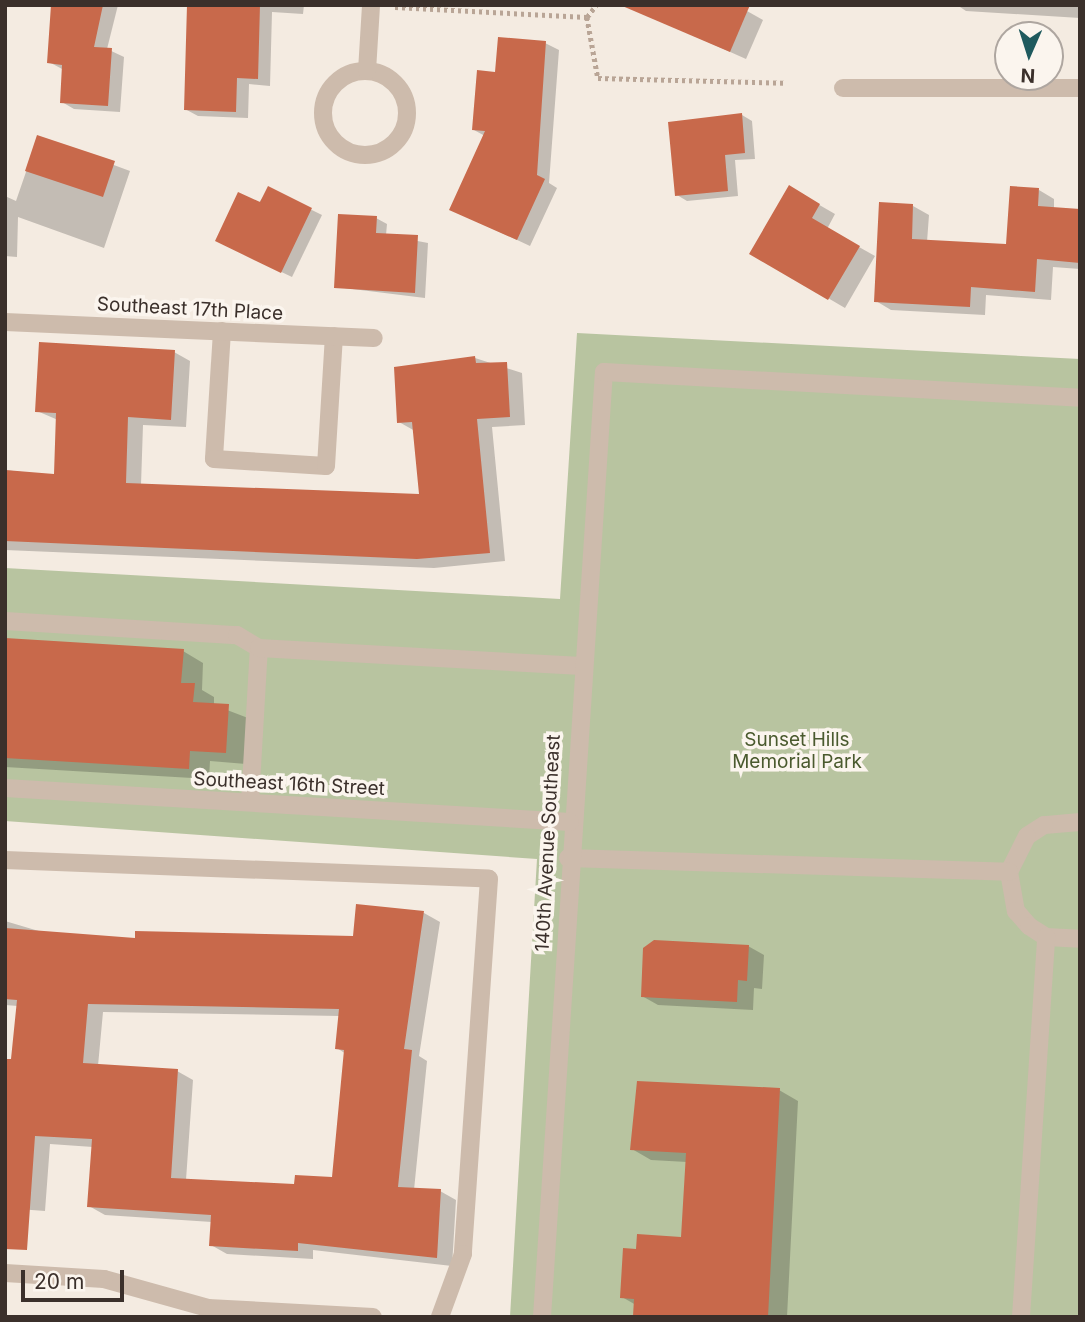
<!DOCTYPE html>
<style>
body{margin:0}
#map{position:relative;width:1085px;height:1322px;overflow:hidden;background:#f4ebe1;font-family:Inter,sans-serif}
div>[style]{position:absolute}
.green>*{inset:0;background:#b8c4a0}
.shadow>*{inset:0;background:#0003}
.building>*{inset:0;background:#c8694b}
.path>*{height:4.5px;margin-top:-2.25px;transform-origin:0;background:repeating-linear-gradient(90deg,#b9a596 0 3.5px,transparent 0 7px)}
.lane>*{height:18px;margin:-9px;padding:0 9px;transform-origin:9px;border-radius:9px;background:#cdbbac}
.street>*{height:18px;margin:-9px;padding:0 9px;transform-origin:9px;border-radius:9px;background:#cdbbac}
.street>.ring{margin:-9px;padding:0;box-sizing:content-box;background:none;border:18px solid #cdbbac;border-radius:50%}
span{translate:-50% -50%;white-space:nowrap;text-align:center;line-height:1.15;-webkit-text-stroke:7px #fbf5ee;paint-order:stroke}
.street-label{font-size:19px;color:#3b302b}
.park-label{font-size:19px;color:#4a5a2e}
.frame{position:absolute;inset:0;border:7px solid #3b302b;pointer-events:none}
.north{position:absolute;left:994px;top:21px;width:70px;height:70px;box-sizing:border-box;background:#fbf5ee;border:2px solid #aea6a0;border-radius:50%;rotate:183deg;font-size:19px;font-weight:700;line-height:28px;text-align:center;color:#3b302b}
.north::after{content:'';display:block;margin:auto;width:24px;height:32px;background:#1f5a5e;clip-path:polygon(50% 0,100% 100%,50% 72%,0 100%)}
.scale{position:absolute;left:21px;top:1270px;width:103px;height:32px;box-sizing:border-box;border:4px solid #3b302b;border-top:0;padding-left:9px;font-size:21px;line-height:24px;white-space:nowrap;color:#3b302b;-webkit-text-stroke:5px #fbf5ee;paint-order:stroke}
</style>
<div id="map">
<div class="green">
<div style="clip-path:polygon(577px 333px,1080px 359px,1080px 1317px,510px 1317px,537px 859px,5px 821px,5px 568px,560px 599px)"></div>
</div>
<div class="shadow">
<div style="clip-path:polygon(64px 5px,118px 5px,107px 49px,124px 57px,120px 112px,74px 109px,62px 102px,64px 70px,49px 62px)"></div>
<div style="clip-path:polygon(218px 5px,304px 5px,303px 14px,272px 12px,270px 86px,249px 84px,248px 118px,198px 116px,185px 109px)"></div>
<div style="clip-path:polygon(957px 5px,1080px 5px,1080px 18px,966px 11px)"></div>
<div style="clip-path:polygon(747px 11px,763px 20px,746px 59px,665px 23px)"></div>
<div style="clip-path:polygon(545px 43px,559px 50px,549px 183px,557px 188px,530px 246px,465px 216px,485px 136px,474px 130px,497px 74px)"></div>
<div style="clip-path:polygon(742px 115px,752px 121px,755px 159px,735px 160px,738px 196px,687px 201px,677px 195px)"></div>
<div style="clip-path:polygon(38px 137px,130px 171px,104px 248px,18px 217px,17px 257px,5px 256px,5px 196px,16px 201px)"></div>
<div style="clip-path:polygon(790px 188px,835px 214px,827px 229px,875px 256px,845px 308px,751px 253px)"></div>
<div style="clip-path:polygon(269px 189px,322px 215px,292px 277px,227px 246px)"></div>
<div style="clip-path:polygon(1039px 190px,1054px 199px,1054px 209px,1080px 211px,1080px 269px,1053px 267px,1051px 300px,986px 295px,985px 315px,891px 310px,876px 301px,913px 206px,929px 215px,927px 242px,1008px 246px)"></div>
<div style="clip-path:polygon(376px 218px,387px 224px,386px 235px,428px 243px,425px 298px,336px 287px)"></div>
<div style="clip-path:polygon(174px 352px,190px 361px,186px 427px,143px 425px,141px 485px,421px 496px,415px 431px,399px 422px,475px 358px,522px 373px,525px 425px,492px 427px,505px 561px,434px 568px,5px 550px,5px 470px,56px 476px,58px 420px,37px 411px)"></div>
<div style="clip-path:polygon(5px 640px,183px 651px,203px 663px,202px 690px,214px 697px,214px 705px,248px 718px,246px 764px,210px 761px,209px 779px,5px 767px)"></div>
<div style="clip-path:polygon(evenodd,358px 906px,424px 913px,440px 922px,419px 1056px,427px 1061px,414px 1190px,440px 1191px,456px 1200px,452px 1266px,313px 1250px,313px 1259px,227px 1254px,211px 1245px,212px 1222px,105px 1215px,89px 1206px,93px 1147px,50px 1144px,45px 1211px,5px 1208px,18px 1006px,5px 1005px,5px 921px,42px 932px,136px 940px,355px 937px,358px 906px,103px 1012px,340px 1016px,337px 1048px,346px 1054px,334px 1179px,296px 1186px,186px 1180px,193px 1080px,177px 1071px,98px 1066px,103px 1012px)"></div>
<div style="clip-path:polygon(748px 946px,764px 955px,762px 989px,754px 988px,753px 1010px,658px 1005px,642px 996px)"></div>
<div style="clip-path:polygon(779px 1090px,798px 1101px,787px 1317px,635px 1315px,636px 1305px,622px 1297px,638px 1251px,683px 1239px,687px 1162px,651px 1160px,632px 1149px)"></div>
</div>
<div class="building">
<div style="clip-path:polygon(51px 5px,103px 5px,94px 47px,112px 48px,108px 106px,60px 103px,62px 65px,47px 63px)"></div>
<div style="clip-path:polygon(187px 5px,260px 5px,258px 79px,237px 78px,236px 112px,184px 110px)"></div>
<div style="clip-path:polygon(620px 5px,750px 5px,730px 52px)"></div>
<div style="clip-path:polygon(498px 37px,546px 41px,537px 175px,545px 179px,517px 240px,449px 210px,485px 131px,472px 130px,477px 70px,495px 72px)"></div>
<div style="clip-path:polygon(742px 113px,745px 153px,725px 155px,728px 191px,675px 196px,668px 122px)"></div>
<div style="clip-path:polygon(37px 135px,115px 161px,103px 197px,25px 171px)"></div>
<div style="clip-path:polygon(789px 185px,820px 204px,812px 218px,860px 246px,828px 300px,749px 254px)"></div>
<div style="clip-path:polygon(268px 186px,312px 208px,281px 273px,215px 241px,238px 192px,260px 202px)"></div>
<div style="clip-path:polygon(1010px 186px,1039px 188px,1038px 206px,1080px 209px,1080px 263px,1037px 259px,1035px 292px,971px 287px,970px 307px,874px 302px,879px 202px,913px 204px,912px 239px,1006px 244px)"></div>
<div style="clip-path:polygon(338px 214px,377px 216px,376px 233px,418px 235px,415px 293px,334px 288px)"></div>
<div style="clip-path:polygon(39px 342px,175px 350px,171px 420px,128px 417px,126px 483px,419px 494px,412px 422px,397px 423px,394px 367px,475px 356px,476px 363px,507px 362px,510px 417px,477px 419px,490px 553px,417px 559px,5px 541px,5px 470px,54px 474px,56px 413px,35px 412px)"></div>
<div style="clip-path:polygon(5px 638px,184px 649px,181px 683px,195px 683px,193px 702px,229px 704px,226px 753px,190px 751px,189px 769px,5px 758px)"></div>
<div style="clip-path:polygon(evenodd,356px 904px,424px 911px,404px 1049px,412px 1050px,398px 1187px,441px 1189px,437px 1258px,298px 1243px,298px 1251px,209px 1246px,211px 1215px,87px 1207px,92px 1139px,35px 1136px,27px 1250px,5px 1249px,5px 1059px,11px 1059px,17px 1000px,5px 999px,5px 928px,135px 938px,135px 931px,353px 936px,356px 904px,88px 1004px,339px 1009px,335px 1049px,344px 1050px,332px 1177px,295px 1175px,294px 1184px,171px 1178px,178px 1069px,83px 1063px,88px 1004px)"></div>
<div style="clip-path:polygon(654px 940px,749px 945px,747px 981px,738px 980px,737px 1002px,641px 997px,643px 948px)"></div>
<div style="clip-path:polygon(637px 1081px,780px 1088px,768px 1317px,633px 1316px,634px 1299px,620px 1298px,623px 1248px,636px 1249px,637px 1234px,681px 1237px,686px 1153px,630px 1150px)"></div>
</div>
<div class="path">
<div style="left:395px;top:7px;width:192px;rotate:3deg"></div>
<div style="left:587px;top:17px;width:62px;rotate:79.8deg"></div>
<div style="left:598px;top:78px;width:186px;rotate:1.5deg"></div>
<div style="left:587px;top:17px;width:15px;rotate:-53deg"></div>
</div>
<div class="lane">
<div style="left:222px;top:331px;width:128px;rotate:93.6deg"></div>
<div style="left:214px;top:459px;width:112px;rotate:3.6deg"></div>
<div style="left:326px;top:466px;width:130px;rotate:-86.5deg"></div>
<div style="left:5px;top:621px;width:232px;rotate:3.5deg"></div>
<div style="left:237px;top:635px;width:26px;rotate:31deg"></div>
<div style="left:250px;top:802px;width:154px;rotate:-86.7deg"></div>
<div style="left:259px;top:648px;width:323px;rotate:3.2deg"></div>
<div style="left:1080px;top:822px;width:36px;rotate:175deg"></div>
<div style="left:1044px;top:825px;width:20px;rotate:147deg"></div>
<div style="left:1027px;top:836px;width:40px;rotate:116.6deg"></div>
<div style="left:1009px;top:872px;width:40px;rotate:80deg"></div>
<div style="left:1016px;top:911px;width:20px;rotate:49deg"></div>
<div style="left:1029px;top:926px;width:20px;rotate:33deg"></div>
<div style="left:1046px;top:937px;width:34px;rotate:3deg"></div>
<div style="left:568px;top:858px;width:441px;rotate:1.8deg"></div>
<div style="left:5px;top:860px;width:484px;rotate:2.2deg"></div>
<div style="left:489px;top:879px;width:376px;rotate:94deg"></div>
<div style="left:463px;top:1254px;width:67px;rotate:110.1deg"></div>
<div style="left:104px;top:1279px;width:108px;rotate:15.6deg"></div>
<div style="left:208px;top:1308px;width:165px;rotate:3.1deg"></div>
<div style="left:542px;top:1317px;width:947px;rotate:-86.25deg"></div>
<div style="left:604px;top:372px;width:477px;rotate:3.1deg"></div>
<div style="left:1021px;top:1317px;width:381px;rotate:-86.2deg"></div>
</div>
<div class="street">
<div class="ring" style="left:323px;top:71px;width:66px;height:66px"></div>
<div style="left:367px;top:71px;width:66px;rotate:-86.5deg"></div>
<div style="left:843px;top:88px;width:237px"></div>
<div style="left:5px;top:322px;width:369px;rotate:2.5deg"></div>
<div style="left:5px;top:788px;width:566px;rotate:3.44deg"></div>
<div style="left:5px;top:1273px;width:99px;rotate:3.5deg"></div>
</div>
<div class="street-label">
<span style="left:190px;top:309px;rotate:3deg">Southeast 17th Place</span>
<span style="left:289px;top:784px;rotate:3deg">Southeast 16th Street</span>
<span style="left:548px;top:843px;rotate:-87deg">140th Avenue Southeast</span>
</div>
<div class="park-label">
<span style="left:797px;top:751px">Sunset Hills<br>Memorial Park</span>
</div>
<div class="frame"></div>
<div class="north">N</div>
<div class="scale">20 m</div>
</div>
